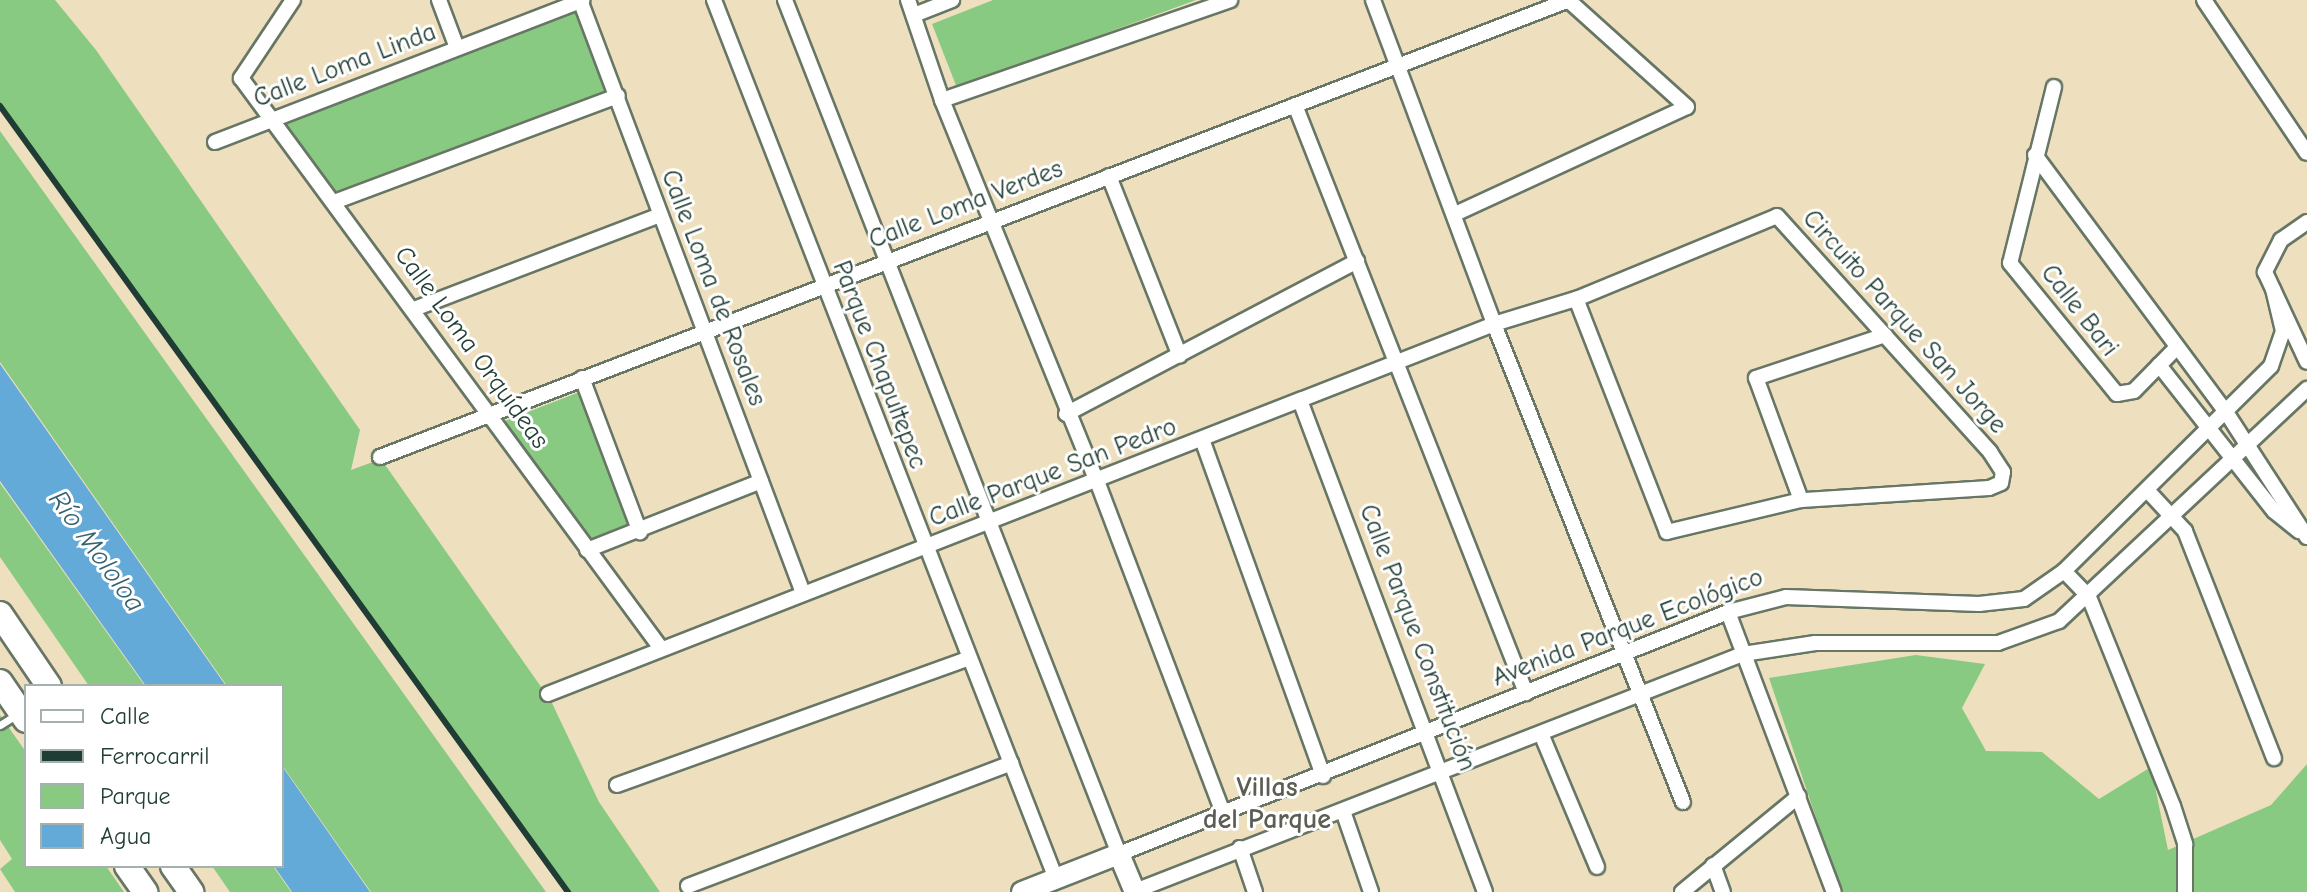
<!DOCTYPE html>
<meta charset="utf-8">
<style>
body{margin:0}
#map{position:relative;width:2307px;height:892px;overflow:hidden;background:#eee0bf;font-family:"Comic Neue",sans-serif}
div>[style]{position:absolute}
.green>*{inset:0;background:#88ca82}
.water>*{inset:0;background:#63aad9}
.roads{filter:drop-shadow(2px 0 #677665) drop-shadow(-2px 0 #677665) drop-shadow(0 2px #677665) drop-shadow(0 -2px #677665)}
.lane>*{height:7px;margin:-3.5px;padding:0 3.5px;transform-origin:3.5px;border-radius:3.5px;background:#fff}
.street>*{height:14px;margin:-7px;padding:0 7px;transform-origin:7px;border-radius:7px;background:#fff}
.secondary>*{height:20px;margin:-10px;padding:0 10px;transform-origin:10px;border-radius:10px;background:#fff}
.primary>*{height:24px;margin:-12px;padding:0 12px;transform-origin:12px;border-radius:12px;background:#fff}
.rail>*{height:6px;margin:-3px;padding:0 3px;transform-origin:3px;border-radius:3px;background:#1f3d34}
span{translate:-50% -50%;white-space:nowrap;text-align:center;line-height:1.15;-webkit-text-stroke:6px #fff;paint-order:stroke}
.street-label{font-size:26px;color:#1f3d34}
.water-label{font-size:28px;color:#37636e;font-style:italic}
.neighbourhood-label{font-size:28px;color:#5c5e54;font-weight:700}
.legend{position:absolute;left:24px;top:684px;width:260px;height:184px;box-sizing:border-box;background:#fff;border:2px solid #a5b1ae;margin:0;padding:10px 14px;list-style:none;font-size:24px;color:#1f3d34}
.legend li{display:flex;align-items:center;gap:16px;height:40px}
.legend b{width:40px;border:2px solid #a5b1ae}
</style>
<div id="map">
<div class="green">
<div style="clip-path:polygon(0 0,55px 0,96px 50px,360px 430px,351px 470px,381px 459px,551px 701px,599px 802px,660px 892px,571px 892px,0 103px)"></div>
<div style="clip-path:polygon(993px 0,1196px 0,957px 88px,932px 24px)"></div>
<div style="clip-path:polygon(578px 4px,612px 96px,334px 200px,278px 120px)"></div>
<div style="clip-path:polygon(0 131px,546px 892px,371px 892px,282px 765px,282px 686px,227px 686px,0 362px)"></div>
<div style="clip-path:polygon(582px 391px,632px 525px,589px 542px,505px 421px)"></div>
<div style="clip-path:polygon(0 483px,145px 686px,89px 686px,0 557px)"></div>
<div style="clip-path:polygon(1916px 655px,1985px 664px,1962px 708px,1986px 751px,2042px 752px,2099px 799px,2151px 767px,2168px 850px,2271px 805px,2307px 764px,2307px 892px,1841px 892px,1769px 678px)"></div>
<div style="clip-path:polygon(0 715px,26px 752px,26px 866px,106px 866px,124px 892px,15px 892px,0 869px,12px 859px,0 840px)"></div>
<div style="clip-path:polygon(212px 866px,273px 866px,291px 892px,230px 892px)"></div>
</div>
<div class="water">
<div style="clip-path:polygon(0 364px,226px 686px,146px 686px,0 481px)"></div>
<div style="clip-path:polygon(282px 766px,370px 892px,292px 892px,274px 866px,282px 866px)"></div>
</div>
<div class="roads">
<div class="lane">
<div style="left:0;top:725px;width:22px;rotate:-32deg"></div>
</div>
<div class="street">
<div style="left:293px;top:0;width:94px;rotate:123.7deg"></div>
<div style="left:241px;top:78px;width:707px;rotate:53.63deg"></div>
<div style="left:439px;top:0;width:51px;rotate:69.4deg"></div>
<div style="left:580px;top:0;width:634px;rotate:69.39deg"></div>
<div style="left:714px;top:0;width:943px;rotate:68.74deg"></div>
<div style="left:785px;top:0;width:917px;rotate:68.64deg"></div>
<div style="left:1119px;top:854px;width:655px;rotate:-21.67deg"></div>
<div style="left:1728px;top:612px;width:60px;rotate:-14.5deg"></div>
<div style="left:1786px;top:597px;width:193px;rotate:2.1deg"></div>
<div style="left:1979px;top:604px;width:45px;rotate:-6.3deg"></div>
<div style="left:2024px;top:599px;width:49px;rotate:-35deg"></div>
<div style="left:2064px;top:571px;width:291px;rotate:-44.7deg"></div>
<div style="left:2271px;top:366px;width:37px;rotate:-71deg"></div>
<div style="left:2283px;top:331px;width:43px;rotate:-103.4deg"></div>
<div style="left:908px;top:0;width:106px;rotate:71.2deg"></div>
<div style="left:942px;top:100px;width:411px;rotate:67.9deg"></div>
<div style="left:1097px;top:481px;width:355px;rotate:69.2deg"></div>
<div style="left:1373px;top:0;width:346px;rotate:69.5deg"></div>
<div style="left:1494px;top:324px;width:514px;rotate:68.43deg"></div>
<div style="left:2204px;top:0;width:184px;rotate:56.1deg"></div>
<div style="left:914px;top:15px;width:41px;rotate:-21.5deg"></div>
<div style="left:2054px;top:87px;width:181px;rotate:104deg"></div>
<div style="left:2010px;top:263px;width:169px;rotate:50.8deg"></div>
<div style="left:2117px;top:394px;width:17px;rotate:-10deg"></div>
<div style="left:2134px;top:391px;width:59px;rotate:-45.7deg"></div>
<div style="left:942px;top:100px;width:305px;rotate:-19.1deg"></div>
<div style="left:1295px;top:105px;width:632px;rotate:68.55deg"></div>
<div style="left:215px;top:142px;width:394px;rotate:-21.1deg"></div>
<div style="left:2035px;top:155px;width:320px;rotate:53.4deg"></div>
<div style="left:2226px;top:412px;width:149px;rotate:57.1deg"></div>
<div style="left:1109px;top:176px;width:193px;rotate:68.5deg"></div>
<div style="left:334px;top:202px;width:303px;rotate:-20.5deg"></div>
<div style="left:1455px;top:214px;width:255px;rotate:-24.8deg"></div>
<div style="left:1687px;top:107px;width:160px;rotate:-138deg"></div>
<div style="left:1777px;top:216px;width:318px;rotate:47.9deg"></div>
<div style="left:1990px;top:452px;width:24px;rotate:57deg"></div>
<div style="left:2003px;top:472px;width:11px;rotate:100deg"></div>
<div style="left:2001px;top:483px;width:13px;rotate:157deg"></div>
<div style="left:1989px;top:488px;width:188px;rotate:176.3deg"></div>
<div style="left:1801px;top:500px;width:138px;rotate:166.6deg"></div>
<div style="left:1667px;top:532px;width:250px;rotate:-111.3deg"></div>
<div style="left:1576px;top:299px;width:217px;rotate:-22.4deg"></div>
<div style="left:2307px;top:222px;width:32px;rotate:145deg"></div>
<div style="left:2281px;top:240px;width:36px;rotate:117deg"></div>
<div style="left:2265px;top:272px;width:99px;rotate:65deg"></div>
<div style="left:414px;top:309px;width:260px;rotate:-20.9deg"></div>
<div style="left:2159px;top:365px;width:186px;rotate:51.8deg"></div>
<div style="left:2274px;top:511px;width:32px;rotate:39deg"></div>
<div style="left:582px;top:378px;width:165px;rotate:69.4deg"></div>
<div style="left:1301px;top:403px;width:522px;rotate:69.38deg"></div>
<div style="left:1066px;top:414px;width:329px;rotate:-27.7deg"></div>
<div style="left:1203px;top:442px;width:355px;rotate:70.2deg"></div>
<div style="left:380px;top:457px;width:1274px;rotate:-21.02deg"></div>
<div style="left:2147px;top:490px;width:56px;rotate:47.2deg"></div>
<div style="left:2185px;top:531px;width:244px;rotate:68.6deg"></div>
<div style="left:1801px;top:500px;width:130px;rotate:-110.2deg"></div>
<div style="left:1756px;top:378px;width:136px;rotate:-18.4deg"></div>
<div style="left:587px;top:550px;width:187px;rotate:-21.6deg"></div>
<div style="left:2064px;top:571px;width:36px;rotate:46deg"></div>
<div style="left:2089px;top:597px;width:225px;rotate:68.1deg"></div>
<div style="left:2173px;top:806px;width:40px;rotate:72deg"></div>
<div style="left:2185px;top:844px;width:48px;rotate:90deg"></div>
<div style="left:1728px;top:612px;width:299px;rotate:69.3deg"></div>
<div style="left:548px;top:694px;width:1016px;rotate:-21.36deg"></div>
<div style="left:1494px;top:324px;width:86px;rotate:-17deg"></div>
<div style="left:1542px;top:736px;width:142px;rotate:67.2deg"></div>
<div style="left:617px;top:785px;width:372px;rotate:-19.8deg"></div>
<div style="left:1343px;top:811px;width:86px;rotate:70.9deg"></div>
<div style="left:1240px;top:848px;width:46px;rotate:71.2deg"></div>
<div style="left:1713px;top:865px;width:29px;rotate:70deg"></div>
<div style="left:688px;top:886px;width:346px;rotate:-20.8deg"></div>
<div style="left:1135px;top:891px;width:653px;rotate:-21.3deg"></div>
<div style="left:1743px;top:654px;width:73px;rotate:-8.7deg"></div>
<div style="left:1815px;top:643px;width:183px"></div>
<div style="left:1998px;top:643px;width:65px;rotate:-19.8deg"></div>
<div style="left:2059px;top:621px;width:340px;rotate:-43.1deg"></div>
<div style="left:1682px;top:892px;width:151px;rotate:-39.4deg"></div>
</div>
<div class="secondary">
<div style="left:1022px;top:892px;width:104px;rotate:-21.4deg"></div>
<div style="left:1119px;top:854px;width:41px;rotate:67.2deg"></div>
</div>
<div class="primary">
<div style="left:0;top:614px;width:87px;rotate:55.8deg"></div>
<div style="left:0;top:682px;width:46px;rotate:55.6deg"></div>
<div style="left:127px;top:866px;width:32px;rotate:55deg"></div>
<div style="left:173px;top:866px;width:32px;rotate:55deg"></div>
</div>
</div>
<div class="rail">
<div style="left:0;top:106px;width:970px;rotate:54.15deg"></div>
</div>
<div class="street-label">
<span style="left:345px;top:66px;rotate:-21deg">Calle Loma Linda</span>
<span style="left:966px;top:205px;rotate:-21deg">Calle Loma Verdes</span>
<span style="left:713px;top:288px;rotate:69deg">Calle Loma de Rosales</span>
<span style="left:2079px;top:311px;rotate:52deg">Calle Bari</span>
<span style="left:1904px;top:322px;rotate:48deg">Circuito Parque San Jorge</span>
<span style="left:471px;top:348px;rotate:54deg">Calle Loma Orquídeas</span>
<span style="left:879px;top:365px;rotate:69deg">Parque Chapultepec</span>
<span style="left:1053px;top:473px;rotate:-21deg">Calle Parque San Pedro</span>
<span style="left:1628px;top:628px;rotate:-21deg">Avenida Parque Ecológico</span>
<span style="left:1417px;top:638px;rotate:69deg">Calle Parque Constitución</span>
</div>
<div class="water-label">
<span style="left:97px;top:551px;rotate:54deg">Río Mololoa</span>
</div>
<div class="neighbourhood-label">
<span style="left:1267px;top:803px">Villas<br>del Parque</span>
</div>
<ul class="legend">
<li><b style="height:10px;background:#fff"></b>Calle</li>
<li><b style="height:10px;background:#1f3d34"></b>Ferrocarril</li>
<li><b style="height:22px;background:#88ca82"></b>Parque</li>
<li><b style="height:22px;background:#63aad9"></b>Agua</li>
</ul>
</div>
